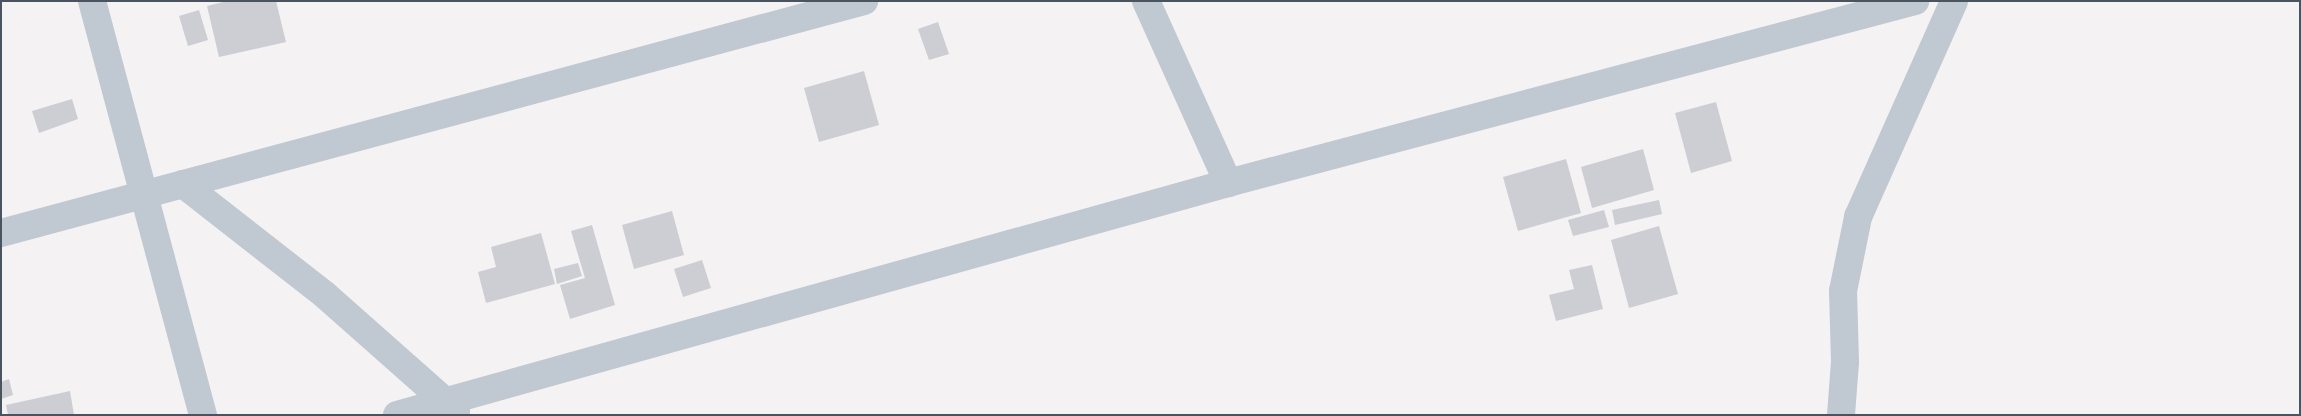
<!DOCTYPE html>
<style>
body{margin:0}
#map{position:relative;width:2301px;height:416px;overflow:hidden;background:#f4f2f2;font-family:"PT Sans",sans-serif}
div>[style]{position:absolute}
.building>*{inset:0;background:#ccced4}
.minor>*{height:28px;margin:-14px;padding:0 14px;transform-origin:14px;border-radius:14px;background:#c0c8d1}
span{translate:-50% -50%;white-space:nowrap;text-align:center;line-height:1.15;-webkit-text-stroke:4px #fff;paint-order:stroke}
.frame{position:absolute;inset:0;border:2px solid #495460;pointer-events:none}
</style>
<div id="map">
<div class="building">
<div style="clip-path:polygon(227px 1px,276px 1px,286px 42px,219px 57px,207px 6px)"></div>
<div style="clip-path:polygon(199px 10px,208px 40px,188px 46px,179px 16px)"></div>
<div style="clip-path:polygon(938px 22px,949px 54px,929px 60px,918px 29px)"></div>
<div style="clip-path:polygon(864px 71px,879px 125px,819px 142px,804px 88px)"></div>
<div style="clip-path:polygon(72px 99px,78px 119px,39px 133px,32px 111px)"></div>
<div style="clip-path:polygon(1716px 102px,1732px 161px,1691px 173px,1675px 113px)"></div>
<div style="clip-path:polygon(1643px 149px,1654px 190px,1592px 208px,1581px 167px)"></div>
<div style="clip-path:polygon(1566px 159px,1581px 213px,1518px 231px,1503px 177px)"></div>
<div style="clip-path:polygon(1659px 200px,1662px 214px,1615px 225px,1612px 210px)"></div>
<div style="clip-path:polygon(1604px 210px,1609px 227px,1573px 236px,1568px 220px)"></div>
<div style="clip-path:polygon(672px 211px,684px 255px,634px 269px,622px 225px)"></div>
<div style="clip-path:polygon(592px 225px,615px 305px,570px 319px,560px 285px,585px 278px,571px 231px)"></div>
<div style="clip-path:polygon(1659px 226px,1678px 294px,1629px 308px,1611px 240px)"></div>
<div style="clip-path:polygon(541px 233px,555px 284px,486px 303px,478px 272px,496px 267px,491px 247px)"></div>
<div style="clip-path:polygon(702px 260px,711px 288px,683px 297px,674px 269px)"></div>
<div style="clip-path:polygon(578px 263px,582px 276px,557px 284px,554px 269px)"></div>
<div style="clip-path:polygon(1592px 265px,1603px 309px,1556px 321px,1549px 295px,1574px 289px,1569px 270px)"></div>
<div style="clip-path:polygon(9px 379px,13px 395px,1px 399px,1px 382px)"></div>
<div style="clip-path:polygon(70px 391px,74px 415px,8px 415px,6px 405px)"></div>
</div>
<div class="minor">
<div style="left:92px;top:1px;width:429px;rotate:75deg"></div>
<div style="left:1146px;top:1px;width:200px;rotate:65.7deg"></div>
<div style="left:183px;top:184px;width:180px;rotate:38deg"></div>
<div style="left:325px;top:295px;width:175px;rotate:41.5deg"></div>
<div style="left:1px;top:233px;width:894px;rotate:-15.05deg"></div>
<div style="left:397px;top:415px;width:863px;rotate:-15.6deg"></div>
<div style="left:1228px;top:183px;width:711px;rotate:-14.84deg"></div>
<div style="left:1841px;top:415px;width:53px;rotate:-85.7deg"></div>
<div style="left:1845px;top:362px;width:71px;rotate:-91.6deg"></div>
<div style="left:1843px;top:291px;width:76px;rotate:-78.5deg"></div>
<div style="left:1858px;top:217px;width:236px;rotate:-66deg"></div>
</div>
<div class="frame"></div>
</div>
